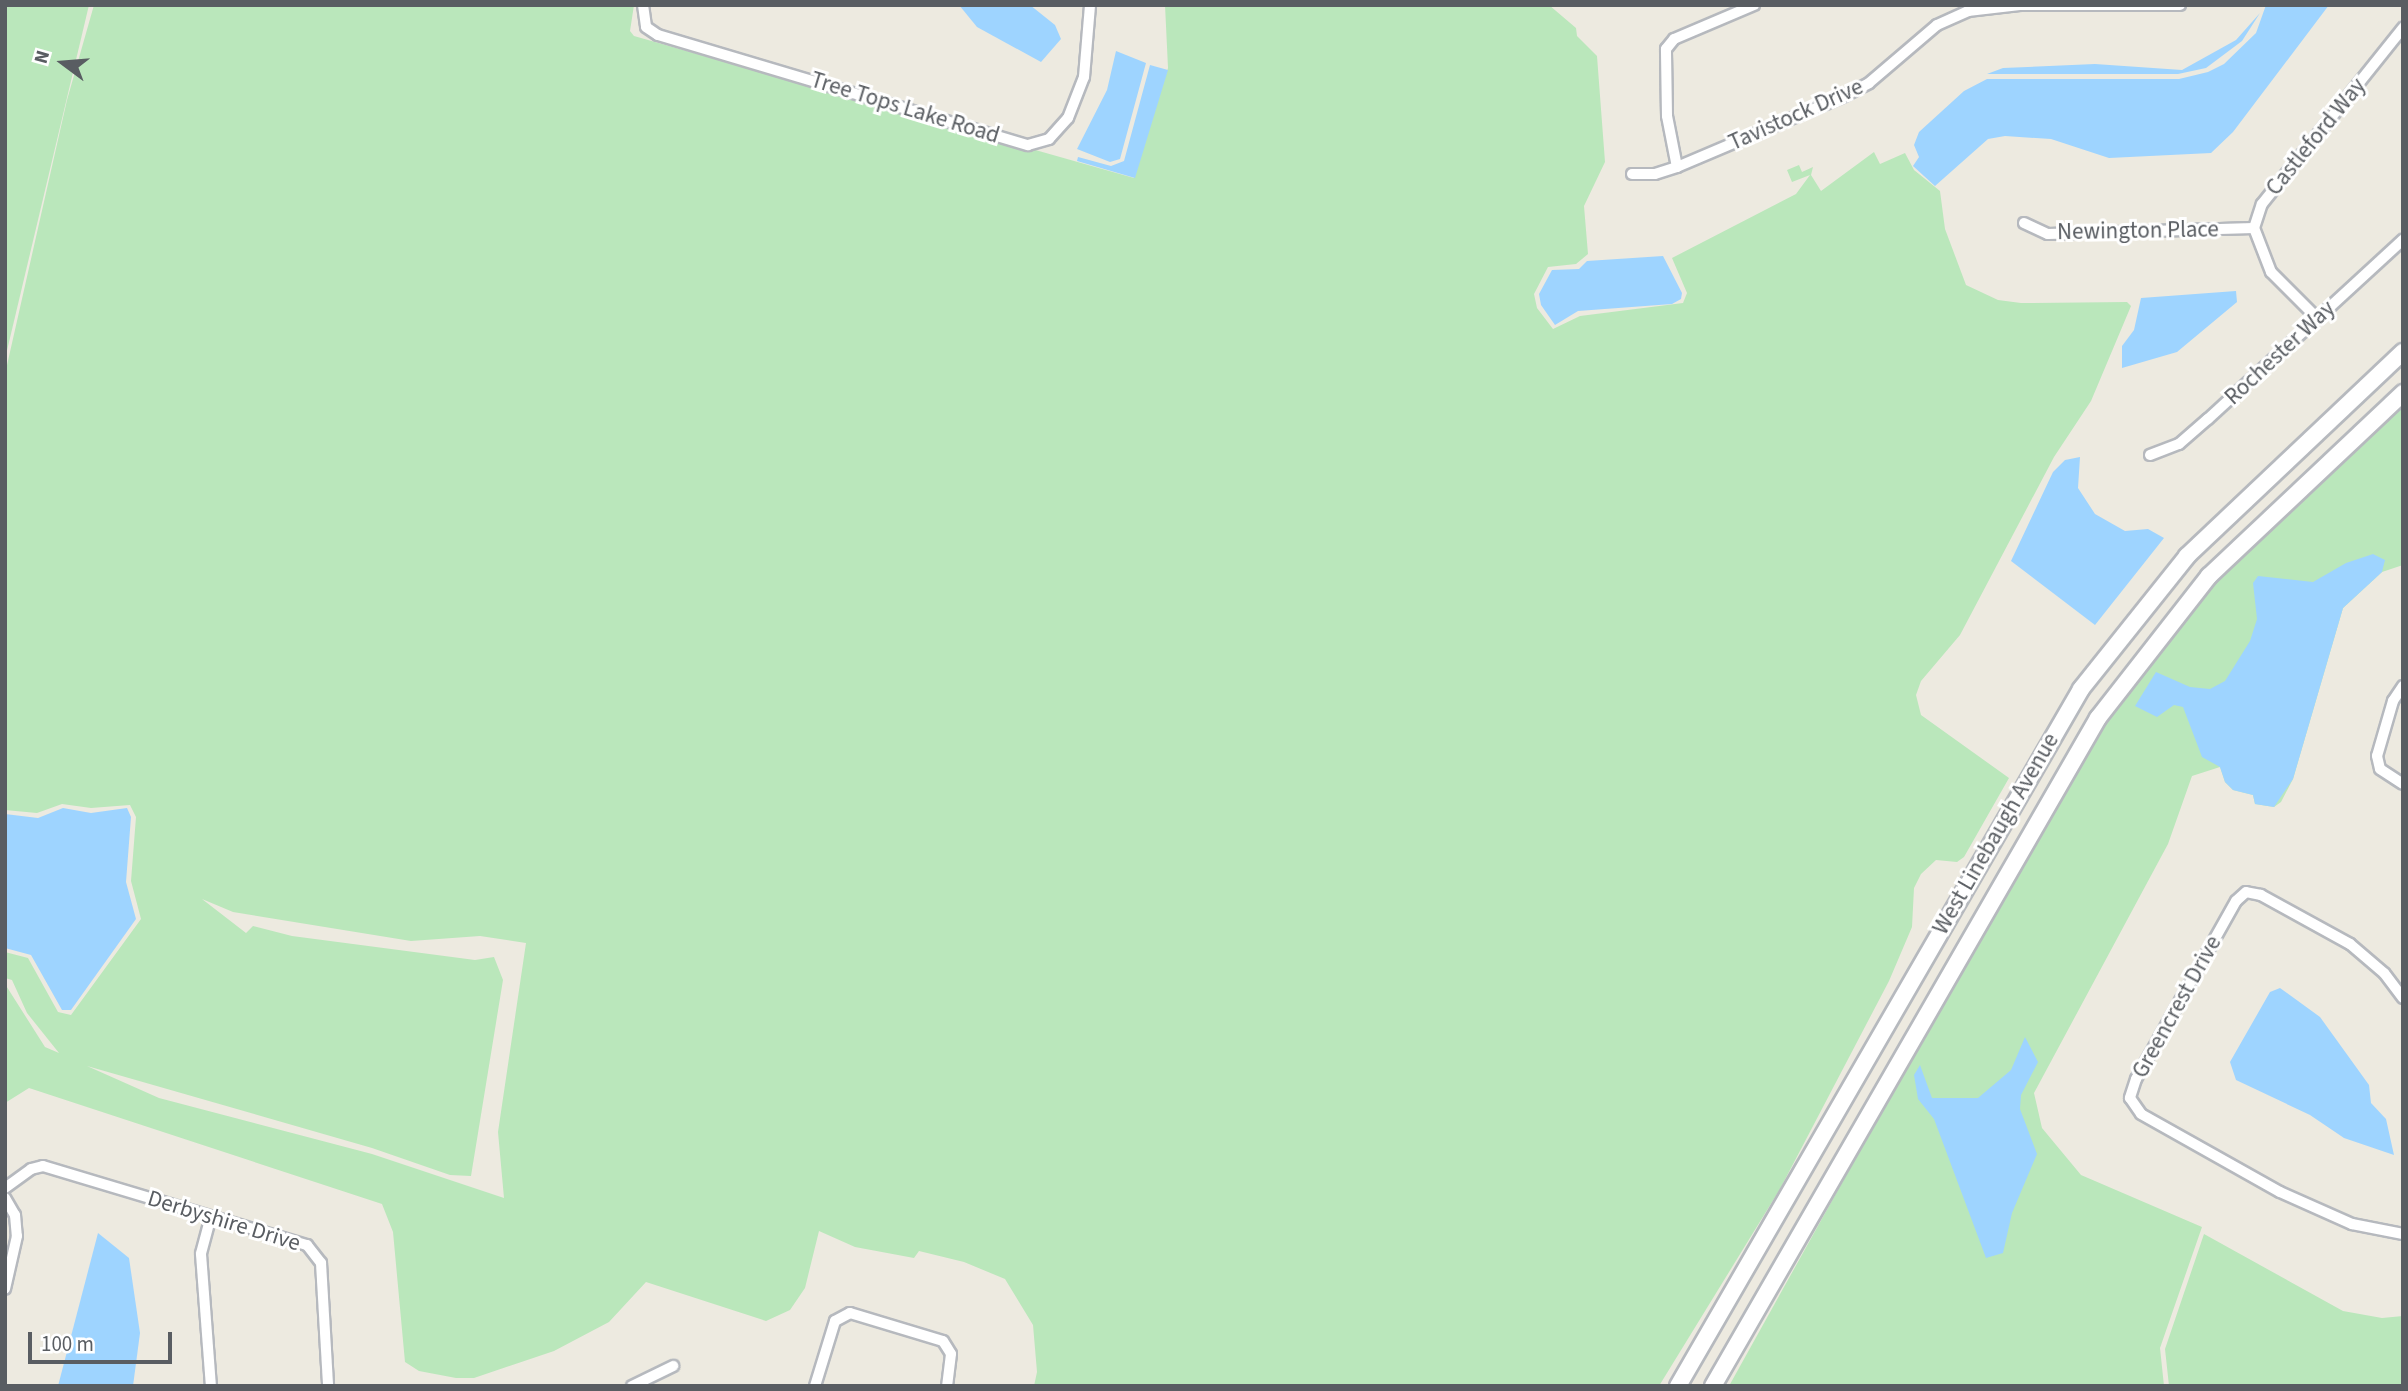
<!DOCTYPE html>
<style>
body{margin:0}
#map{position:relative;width:2408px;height:1391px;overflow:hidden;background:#edeae0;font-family:"Source Sans 3",sans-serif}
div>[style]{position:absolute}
.green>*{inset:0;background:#bae7bb}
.water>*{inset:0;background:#9ed4ff}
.roads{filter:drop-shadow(2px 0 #b6b9be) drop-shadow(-2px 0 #b6b9be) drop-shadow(0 2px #b6b9be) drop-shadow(0 -2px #b6b9be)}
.street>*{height:10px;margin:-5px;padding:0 5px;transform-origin:5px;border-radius:5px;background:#fff}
.secondary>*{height:16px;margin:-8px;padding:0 8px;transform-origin:8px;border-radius:8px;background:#fff}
span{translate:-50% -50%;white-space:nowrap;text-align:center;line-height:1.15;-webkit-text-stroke:6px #fff;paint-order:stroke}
.street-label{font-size:23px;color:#595d62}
.frame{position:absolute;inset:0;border:7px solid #595d62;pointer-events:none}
.north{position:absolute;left:28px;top:28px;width:70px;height:70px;-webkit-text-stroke:5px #fff;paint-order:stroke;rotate:286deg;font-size:19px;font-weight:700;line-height:28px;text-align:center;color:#595d62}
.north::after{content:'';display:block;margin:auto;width:24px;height:32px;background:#595d62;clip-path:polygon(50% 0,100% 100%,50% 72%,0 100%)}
.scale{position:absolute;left:28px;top:1332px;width:144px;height:32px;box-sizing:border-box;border:4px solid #595d62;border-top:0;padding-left:9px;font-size:21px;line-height:24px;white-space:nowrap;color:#595d62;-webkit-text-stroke:5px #fff;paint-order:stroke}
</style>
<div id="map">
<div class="green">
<div style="clip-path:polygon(5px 5px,89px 5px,5px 359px)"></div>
<div style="clip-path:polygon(evenodd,94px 5px,634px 5px,630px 31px,634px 36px,1134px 178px,1168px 68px,1165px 5px,1549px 5px,1576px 28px,1577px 36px,1597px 56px,1605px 162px,1584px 206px,1588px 254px,1576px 264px,1548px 267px,1534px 294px,1537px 308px,1553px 329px,1580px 316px,1683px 303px,1687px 293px,1672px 258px,1796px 194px,1810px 175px,1792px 182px,1787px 170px,1799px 165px,1802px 172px,1813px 167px,1811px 175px,1821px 191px,1874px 152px,1880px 164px,1905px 153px,1914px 170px,1940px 191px,1945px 229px,1966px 285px,1998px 300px,2021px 303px,2127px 302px,2131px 306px,2091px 401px,2054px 457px,1960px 635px,1921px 681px,1916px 695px,1921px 715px,2009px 778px,1964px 857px,1957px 862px,1936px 860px,1921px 874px,1914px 888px,1912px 927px,1889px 981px,1780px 1189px,1659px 1386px,1034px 1386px,1037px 1372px,1033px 1325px,1005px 1279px,964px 1262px,919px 1251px,914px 1258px,855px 1247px,819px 1231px,805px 1288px,790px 1310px,766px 1321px,646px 1282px,609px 1322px,554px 1351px,474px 1378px,456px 1378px,419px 1371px,405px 1362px,393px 1232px,382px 1204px,29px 1088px,5px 1103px,5px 984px,45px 1047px,59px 1053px,27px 1013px,12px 980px,5px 978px,5px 952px,28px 958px,58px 1012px,71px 1015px,141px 919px,131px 881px,136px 817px,130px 805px,91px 808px,62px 804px,37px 813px,5px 810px,5px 374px,67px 100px,94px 5px,202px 899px,233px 912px,411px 941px,480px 936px,526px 943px,498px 1132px,504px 1198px,372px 1154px,159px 1098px,87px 1066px,372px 1148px,450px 1175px,471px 1176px,503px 980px,494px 957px,475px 960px,292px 936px,253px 926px,246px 933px,202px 899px)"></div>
<div style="clip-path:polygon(2403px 405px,2403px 565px,2382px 572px,2343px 608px,2293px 779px,2281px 802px,2274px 807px,2255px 804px,2253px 795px,2233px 790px,2225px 782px,2220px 767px,2192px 776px,2168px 844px,2034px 1093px,2042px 1128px,2081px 1175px,2202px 1227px,2160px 1348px,2164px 1386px,1729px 1386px,1943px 1001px,2092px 744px,2142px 669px,2201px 598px,2274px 524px)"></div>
<div style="clip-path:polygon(2204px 1234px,2343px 1311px,2382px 1318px,2403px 1316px,2403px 1386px,2169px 1386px,2165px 1349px)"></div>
</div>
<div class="water">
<div style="clip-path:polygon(959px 5px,1030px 5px,1055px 25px,1061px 39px,1041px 62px,977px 27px)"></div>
<div style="clip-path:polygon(2266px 5px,2329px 5px,2233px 132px,2211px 153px,2109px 158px,2051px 139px,2005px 136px,1988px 139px,1935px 186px,1913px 166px,1919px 157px,1914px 145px,1919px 132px,1964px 91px,1987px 79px,2179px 79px,2208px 72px,2224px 64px,2256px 33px)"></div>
<div style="clip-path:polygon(2260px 13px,2242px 41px,2206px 68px,2178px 74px,1987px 74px,2003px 68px,2095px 64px,2182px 70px,2236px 40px)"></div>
<div style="clip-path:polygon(1116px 51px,1146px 63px,1120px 159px,1110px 162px,1077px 149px,1107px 90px)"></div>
<div style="clip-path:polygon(1150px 65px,1168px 70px,1135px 178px,1077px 161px,1078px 157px,1111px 166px,1124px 161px)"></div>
<div style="clip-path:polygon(1663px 256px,1682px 293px,1681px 299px,1672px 304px,1578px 311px,1555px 325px,1541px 305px,1539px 294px,1552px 270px,1579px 269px,1587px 261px)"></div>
<div style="clip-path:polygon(2236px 291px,2237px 302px,2177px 352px,2122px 368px,2122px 346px,2134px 330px,2141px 298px)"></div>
<div style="clip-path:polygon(2080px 457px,2078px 488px,2095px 514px,2125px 531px,2148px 529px,2164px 538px,2095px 625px,2011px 561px,2053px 472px,2065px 460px)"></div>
<div style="clip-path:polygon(2373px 554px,2385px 560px,2382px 572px,2343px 608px,2293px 779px,2274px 807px,2255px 804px,2253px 795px,2233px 790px,2225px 782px,2220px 767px,2202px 757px,2183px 707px,2174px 705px,2157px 717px,2135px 706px,2156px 672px,2190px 687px,2210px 689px,2225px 681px,2250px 641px,2257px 619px,2253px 583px,2258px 576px,2313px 582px,2346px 563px)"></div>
<div style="clip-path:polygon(63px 808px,91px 813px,127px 808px,131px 817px,126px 882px,136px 919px,71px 1010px,62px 1010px,31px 955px,5px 948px,5px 814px,38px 818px)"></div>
<div style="clip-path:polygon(2280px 988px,2320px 1017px,2369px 1085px,2371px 1103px,2386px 1119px,2394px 1155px,2344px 1138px,2310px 1115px,2236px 1080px,2230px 1062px,2270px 992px)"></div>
<div style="clip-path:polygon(2025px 1037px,2038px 1062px,2021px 1095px,2020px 1109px,2037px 1154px,2012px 1213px,2003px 1253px,1986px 1258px,1934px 1119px,1918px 1099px,1914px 1075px,1920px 1065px,1932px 1098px,1978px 1098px,2011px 1070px)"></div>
<div style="clip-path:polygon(98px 1233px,129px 1258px,140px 1333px,133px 1386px,58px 1386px)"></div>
</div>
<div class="roads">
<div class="street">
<div style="left:643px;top:5px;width:22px;rotate:82deg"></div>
<div style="left:646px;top:27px;width:14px;rotate:34deg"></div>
<div style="left:658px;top:35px;width:386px;rotate:16.6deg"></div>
<div style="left:1028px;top:145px;width:22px;rotate:-16deg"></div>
<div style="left:1049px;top:139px;width:28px;rotate:-48deg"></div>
<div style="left:1068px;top:118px;width:44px;rotate:-68.7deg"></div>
<div style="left:1084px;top:77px;width:72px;rotate:-85.2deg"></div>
<div style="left:2021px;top:5px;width:159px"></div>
<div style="left:1677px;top:167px;width:52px;rotate:-101.1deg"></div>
<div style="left:1667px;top:116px;width:67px;rotate:-90.9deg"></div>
<div style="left:1666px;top:49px;width:13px;rotate:-51deg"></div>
<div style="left:1674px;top:39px;width:87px;rotate:-23deg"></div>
<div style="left:1632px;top:174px;width:23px"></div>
<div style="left:1655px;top:174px;width:23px;rotate:-18deg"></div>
<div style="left:1677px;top:167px;width:181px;rotate:-23deg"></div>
<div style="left:1844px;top:96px;width:28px;rotate:-27deg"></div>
<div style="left:1869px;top:83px;width:89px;rotate:-40.5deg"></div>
<div style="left:1937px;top:25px;width:34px;rotate:-24deg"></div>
<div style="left:1968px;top:11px;width:52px;rotate:-6.6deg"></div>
<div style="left:2024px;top:223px;width:26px;rotate:25deg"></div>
<div style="left:2048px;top:234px;width:206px;rotate:-1.7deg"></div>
<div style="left:2317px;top:318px;width:65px;rotate:-135deg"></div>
<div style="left:2271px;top:272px;width:47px;rotate:-111.1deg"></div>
<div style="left:2254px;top:228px;width:25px;rotate:-72deg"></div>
<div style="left:2262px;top:204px;width:226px;rotate:-51.3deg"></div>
<div style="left:2150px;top:455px;width:31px;rotate:-21deg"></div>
<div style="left:2179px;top:444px;width:38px;rotate:-41deg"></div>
<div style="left:2208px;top:419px;width:265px;rotate:-42.6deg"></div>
<div style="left:2403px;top:686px;width:18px;rotate:124deg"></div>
<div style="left:2393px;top:701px;width:57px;rotate:106.2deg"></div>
<div style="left:2377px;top:756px;width:13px;rotate:77deg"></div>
<div style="left:2380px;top:769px;width:27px;rotate:33deg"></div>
<div style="left:2403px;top:998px;width:31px;rotate:-127deg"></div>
<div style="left:2384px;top:973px;width:45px;rotate:-139.5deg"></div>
<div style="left:2350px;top:944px;width:102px;rotate:-151.2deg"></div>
<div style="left:2261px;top:895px;width:15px;rotate:-169deg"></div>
<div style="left:2246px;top:892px;width:13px;rotate:138deg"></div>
<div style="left:2236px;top:901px;width:204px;rotate:119.3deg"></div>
<div style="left:2136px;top:1079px;width:20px;rotate:108deg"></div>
<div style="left:2130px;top:1098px;width:19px;rotate:55deg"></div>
<div style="left:2141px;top:1114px;width:159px;rotate:29.3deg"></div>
<div style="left:2280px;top:1192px;width:79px;rotate:24deg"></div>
<div style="left:2352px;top:1224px;width:52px;rotate:11.1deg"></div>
<div style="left:5px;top:1188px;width:32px;rotate:-36deg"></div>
<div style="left:31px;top:1169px;width:12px;rotate:-14deg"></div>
<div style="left:43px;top:1166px;width:276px;rotate:16.7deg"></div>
<div style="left:307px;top:1245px;width:23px;rotate:52deg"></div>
<div style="left:321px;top:1263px;width:123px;rotate:86.7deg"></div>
<div style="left:5px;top:1198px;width:20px;rotate:60deg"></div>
<div style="left:15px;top:1215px;width:21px;rotate:85deg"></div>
<div style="left:17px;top:1236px;width:54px;rotate:102.8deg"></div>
<div style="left:211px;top:1216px;width:39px;rotate:105deg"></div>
<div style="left:201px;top:1254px;width:132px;rotate:85.7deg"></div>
<div style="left:632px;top:1386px;width:46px;rotate:-26deg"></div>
<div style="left:815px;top:1386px;width:68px;rotate:-72.9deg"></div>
<div style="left:835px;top:1321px;width:17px;rotate:-28deg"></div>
<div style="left:850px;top:1313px;width:97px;rotate:16.8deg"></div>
<div style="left:943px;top:1341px;width:15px;rotate:58deg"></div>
<div style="left:951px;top:1354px;width:32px;rotate:97deg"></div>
</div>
<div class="secondary">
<div style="left:1678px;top:1386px;width:805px;rotate:-59.96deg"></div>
<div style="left:2081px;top:689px;width:170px;rotate:-51.4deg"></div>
<div style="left:2187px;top:556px;width:297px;rotate:-43.4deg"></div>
<div style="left:1713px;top:1386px;width:771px;rotate:-60.04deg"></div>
<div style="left:2098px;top:718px;width:180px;rotate:-52deg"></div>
<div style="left:2209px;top:576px;width:267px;rotate:-43.3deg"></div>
</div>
</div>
<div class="street-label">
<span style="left:905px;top:108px;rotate:17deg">Tree Tops Lake Road</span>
<span style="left:1796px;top:115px;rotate:-24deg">Tavistock Drive</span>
<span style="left:2316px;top:137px;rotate:-51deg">Castleford Way</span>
<span style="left:2138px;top:231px;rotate:-1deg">Newington Place</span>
<span style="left:2280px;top:353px;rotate:-43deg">Rochester Way</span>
<span style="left:1996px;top:834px;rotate:-60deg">West Linebaugh Avenue</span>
<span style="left:2177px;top:1007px;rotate:-61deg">Greencrest Drive</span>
<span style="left:224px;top:1221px;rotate:17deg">Derbyshire Drive</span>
</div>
<div class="frame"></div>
<div class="north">N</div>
<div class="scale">100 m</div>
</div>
